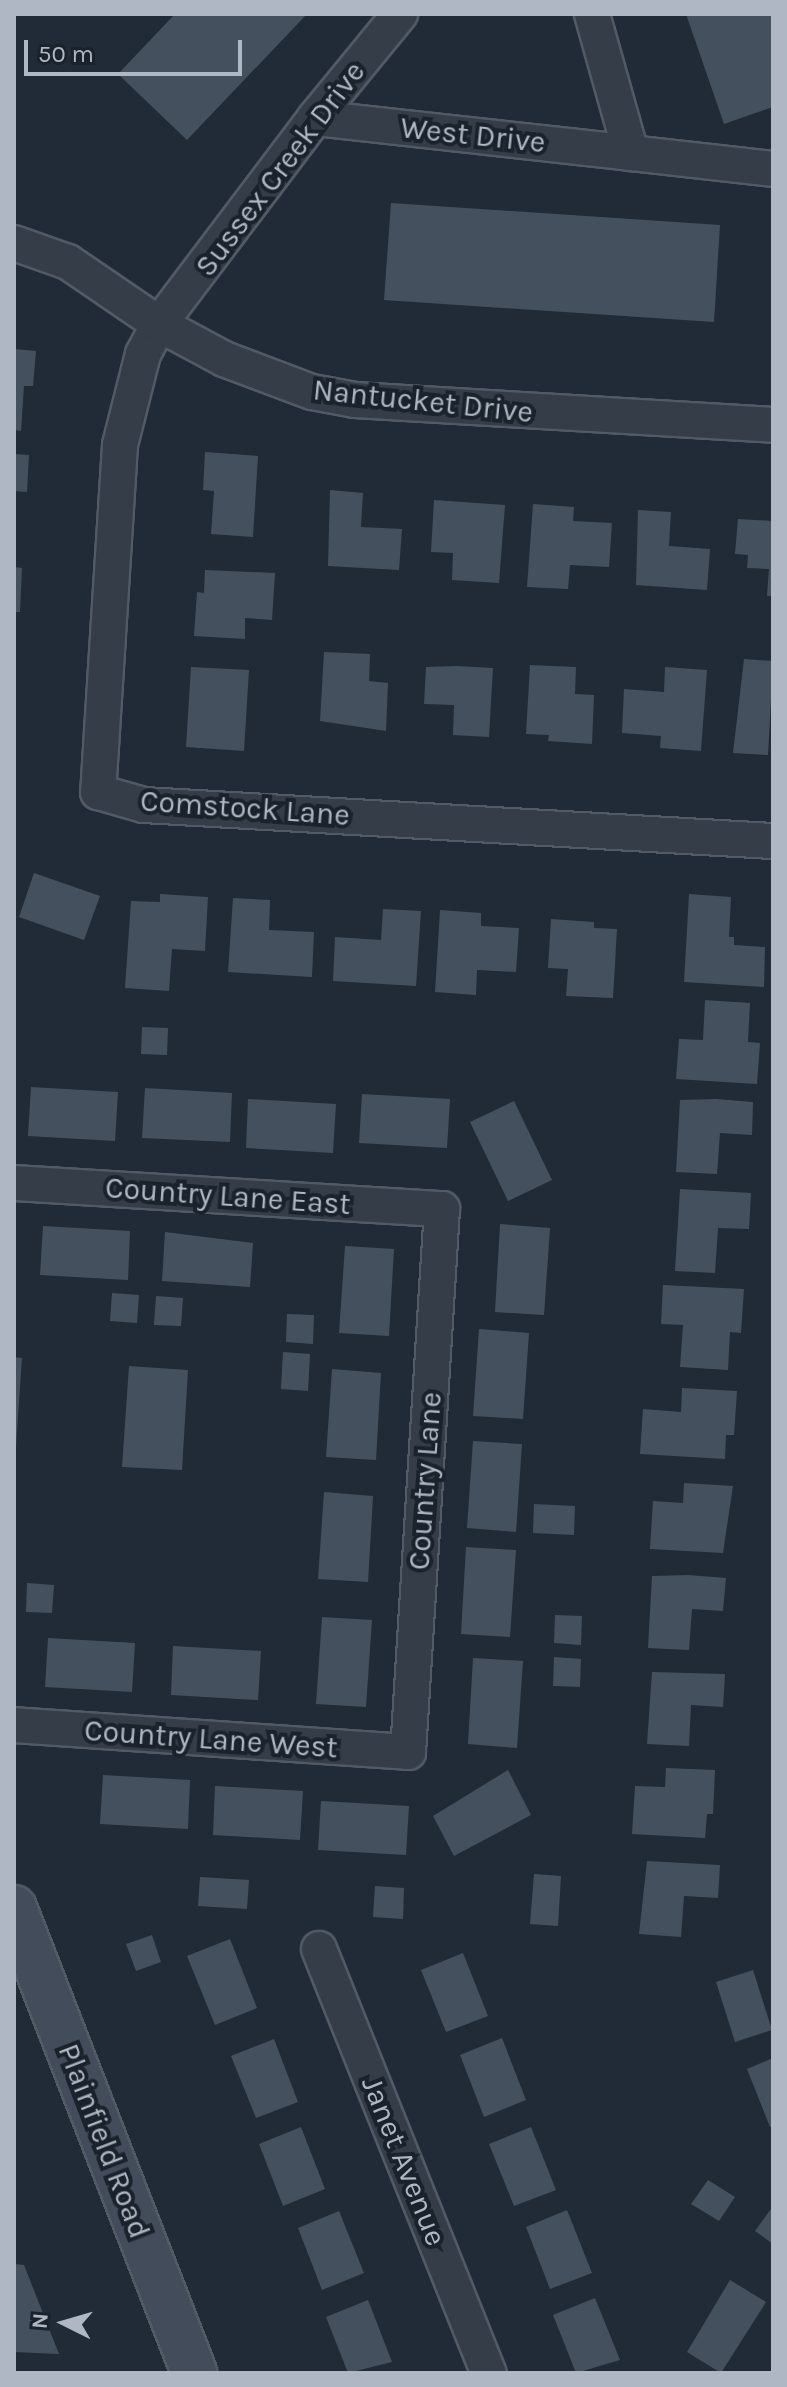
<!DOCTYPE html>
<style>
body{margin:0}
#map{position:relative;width:787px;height:2387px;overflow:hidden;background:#212b37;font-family:Karla,sans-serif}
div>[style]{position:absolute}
.building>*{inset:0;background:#45505f}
.roads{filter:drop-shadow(2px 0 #525a65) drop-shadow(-2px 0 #525a65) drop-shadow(0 2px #525a65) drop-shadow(0 -2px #525a65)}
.minor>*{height:34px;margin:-17px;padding:0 17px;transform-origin:17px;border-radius:17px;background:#353d48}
.secondary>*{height:44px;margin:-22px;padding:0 22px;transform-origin:22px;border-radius:22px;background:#434c5a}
span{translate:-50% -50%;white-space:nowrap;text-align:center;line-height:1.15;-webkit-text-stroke:8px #1a222c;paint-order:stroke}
.street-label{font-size:30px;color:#afb7c4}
.frame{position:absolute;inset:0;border:16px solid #afb7c4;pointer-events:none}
.north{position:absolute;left:24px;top:2283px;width:80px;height:80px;-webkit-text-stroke:6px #1a222c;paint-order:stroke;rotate:275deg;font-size:22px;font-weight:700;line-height:32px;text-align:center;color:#afb7c4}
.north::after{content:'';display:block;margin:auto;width:28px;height:36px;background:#afb7c4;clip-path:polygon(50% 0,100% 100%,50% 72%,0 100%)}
.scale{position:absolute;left:24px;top:40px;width:218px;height:36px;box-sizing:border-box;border:4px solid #afb7c4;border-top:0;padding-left:10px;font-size:24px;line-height:28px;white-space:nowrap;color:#afb7c4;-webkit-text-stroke:6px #1a222c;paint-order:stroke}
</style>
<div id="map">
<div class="building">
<div style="clip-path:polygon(175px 14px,307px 14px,187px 140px,118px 74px)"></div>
<div style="clip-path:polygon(686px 14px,773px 14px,773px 107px,724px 124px)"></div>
<div style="clip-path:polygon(391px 203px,720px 225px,714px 322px,384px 300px)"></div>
<div style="clip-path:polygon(14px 349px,36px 351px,33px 386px,24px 386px,21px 431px,14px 430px)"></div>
<div style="clip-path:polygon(205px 452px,258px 456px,253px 537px,211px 534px,214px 491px,203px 490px)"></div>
<div style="clip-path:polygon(14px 454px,29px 455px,27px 492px,14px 491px)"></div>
<div style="clip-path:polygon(330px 490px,363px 493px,361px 527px,402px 529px,399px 570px,328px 566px)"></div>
<div style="clip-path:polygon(434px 500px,505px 505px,499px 583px,452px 580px,453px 553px,431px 552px)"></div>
<div style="clip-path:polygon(533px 504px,574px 507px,573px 521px,612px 523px,609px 567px,570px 565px,568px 589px,527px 587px)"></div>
<div style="clip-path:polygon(638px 510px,671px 512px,669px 546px,710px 549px,707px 590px,636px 585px)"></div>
<div style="clip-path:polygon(738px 519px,773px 521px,773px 596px,767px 596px,769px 569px,747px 568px,748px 555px,735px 554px)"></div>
<div style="clip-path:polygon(14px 567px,22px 568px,20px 612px,14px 612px)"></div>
<div style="clip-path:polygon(205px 570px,275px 573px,272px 620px,245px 618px,245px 639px,194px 636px,197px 592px,204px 593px)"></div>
<div style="clip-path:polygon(324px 652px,370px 654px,369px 681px,388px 683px,386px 731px,320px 721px)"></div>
<div style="clip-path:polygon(744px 659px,773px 661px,768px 755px,733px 753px)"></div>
<div style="clip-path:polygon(530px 665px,576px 667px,575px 694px,594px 695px,592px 744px,548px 741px,549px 735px,526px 734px)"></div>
<div style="clip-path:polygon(456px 666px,493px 668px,489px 737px,453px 735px,454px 705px,424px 704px,426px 667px)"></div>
<div style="clip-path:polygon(191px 667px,249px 670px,244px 751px,186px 747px)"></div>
<div style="clip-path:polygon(665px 667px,707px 670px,701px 751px,660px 748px,661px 736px,622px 733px,624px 689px,664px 692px)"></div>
<div style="clip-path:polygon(34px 873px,100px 896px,84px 940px,19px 917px)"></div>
<div style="clip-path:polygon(160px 894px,208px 897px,205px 951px,172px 949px,169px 991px,125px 988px,131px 901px,160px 902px)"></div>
<div style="clip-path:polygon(689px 894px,731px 897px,729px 937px,734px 937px,734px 945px,765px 947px,764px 987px,684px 982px)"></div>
<div style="clip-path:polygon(233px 898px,270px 900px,269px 930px,314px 932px,312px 977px,228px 972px)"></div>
<div style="clip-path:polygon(383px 909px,421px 911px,416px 986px,333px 981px,335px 937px,381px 940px)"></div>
<div style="clip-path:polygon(440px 910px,481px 913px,481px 926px,519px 928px,516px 972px,477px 970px,476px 995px,435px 992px)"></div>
<div style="clip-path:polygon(551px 919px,594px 922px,594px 928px,617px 929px,613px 998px,566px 996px,568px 969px,548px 968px)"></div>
<div style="clip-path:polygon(705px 1000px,750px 1003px,748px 1042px,760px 1043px,757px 1084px,676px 1079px,679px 1039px,703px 1040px)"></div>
<div style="clip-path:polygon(142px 1027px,168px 1028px,167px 1055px,141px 1054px)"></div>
<div style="clip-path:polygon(31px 1087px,118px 1092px,115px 1141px,28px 1136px)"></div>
<div style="clip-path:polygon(145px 1088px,232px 1093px,230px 1142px,142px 1138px)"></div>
<div style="clip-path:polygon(362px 1094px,450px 1099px,447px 1148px,359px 1143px)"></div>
<div style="clip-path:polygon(248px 1099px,336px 1104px,333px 1153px,246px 1148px)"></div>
<div style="clip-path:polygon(716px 1099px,753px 1102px,752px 1135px,720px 1133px,717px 1174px,676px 1172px,680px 1100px)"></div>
<div style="clip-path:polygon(514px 1101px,552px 1180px,508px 1201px,470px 1122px)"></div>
<div style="clip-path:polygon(680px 1189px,751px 1193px,749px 1229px,718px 1228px,715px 1273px,675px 1271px)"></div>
<div style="clip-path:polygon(500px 1224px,550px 1228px,544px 1315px,495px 1312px)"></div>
<div style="clip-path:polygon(43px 1226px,130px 1231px,128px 1280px,40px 1275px)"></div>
<div style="clip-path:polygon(165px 1232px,253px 1243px,250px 1287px,162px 1281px)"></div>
<div style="clip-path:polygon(345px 1246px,394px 1249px,389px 1336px,339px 1333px)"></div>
<div style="clip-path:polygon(663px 1285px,744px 1289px,741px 1333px,730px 1332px,728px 1370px,680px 1367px,683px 1325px,661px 1324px)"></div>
<div style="clip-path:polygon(112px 1293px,139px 1295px,137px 1323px,110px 1321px)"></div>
<div style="clip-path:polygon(156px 1296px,183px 1298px,181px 1326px,154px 1325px)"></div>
<div style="clip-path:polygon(287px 1314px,314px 1315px,313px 1344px,286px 1342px)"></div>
<div style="clip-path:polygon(479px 1329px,529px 1333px,523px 1419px,473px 1416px)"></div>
<div style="clip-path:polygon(283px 1352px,310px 1354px,308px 1391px,281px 1389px)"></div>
<div style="clip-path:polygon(14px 1357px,22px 1358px,16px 1446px,14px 1446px)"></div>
<div style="clip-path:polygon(129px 1366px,188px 1370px,182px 1470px,122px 1467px)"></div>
<div style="clip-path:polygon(332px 1369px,381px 1373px,376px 1460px,326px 1457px)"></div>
<div style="clip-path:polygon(682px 1388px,737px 1391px,734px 1435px,726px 1435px,725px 1459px,640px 1454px,643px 1409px,681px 1412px)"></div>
<div style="clip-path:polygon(473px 1441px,522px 1444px,516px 1532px,467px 1528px)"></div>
<div style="clip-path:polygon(684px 1483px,733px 1486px,723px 1553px,650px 1549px,653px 1501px,683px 1503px)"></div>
<div style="clip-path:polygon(324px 1492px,373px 1496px,368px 1582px,318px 1579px)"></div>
<div style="clip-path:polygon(534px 1504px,575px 1506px,574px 1535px,533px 1533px)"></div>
<div style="clip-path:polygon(466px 1547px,516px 1550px,510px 1637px,461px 1634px)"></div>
<div style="clip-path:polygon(688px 1575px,726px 1578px,723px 1611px,692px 1609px,689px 1650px,648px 1648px,652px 1576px)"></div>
<div style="clip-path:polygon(27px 1583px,54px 1585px,52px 1613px,26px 1612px)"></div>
<div style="clip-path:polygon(555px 1615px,582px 1616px,581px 1645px,554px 1643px)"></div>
<div style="clip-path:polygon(322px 1617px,372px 1620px,366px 1707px,316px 1704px)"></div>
<div style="clip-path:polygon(48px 1638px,135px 1643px,132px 1692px,45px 1687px)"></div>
<div style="clip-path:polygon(173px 1646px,261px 1651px,258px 1700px,171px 1695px)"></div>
<div style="clip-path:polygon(554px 1657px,581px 1659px,580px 1687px,553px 1686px)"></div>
<div style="clip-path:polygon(473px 1658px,523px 1661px,517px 1748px,468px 1744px)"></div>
<div style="clip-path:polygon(652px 1672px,725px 1674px,723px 1707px,691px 1705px,689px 1746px,647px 1744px)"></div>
<div style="clip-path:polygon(666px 1768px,715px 1770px,713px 1814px,707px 1814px,705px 1838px,632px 1834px,635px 1786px,665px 1787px)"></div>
<div style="clip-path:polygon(508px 1770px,531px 1815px,454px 1856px,433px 1816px)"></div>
<div style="clip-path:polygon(103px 1775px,190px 1780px,188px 1829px,100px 1824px)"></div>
<div style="clip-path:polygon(215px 1786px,303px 1791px,300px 1840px,213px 1835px)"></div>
<div style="clip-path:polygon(321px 1801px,409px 1806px,406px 1855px,318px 1850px)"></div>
<div style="clip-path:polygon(647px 1861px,720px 1865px,718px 1898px,684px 1896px,681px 1937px,639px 1934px)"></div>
<div style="clip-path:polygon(534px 1874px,561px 1876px,558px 1926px,530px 1924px)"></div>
<div style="clip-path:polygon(200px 1877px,249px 1880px,247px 1909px,198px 1906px)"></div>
<div style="clip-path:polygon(375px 1886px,404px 1888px,403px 1919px,373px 1917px)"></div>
<div style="clip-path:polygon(152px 1935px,161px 1962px,136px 1971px,126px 1944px)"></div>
<div style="clip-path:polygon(230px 1939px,257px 2008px,215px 2025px,187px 1956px)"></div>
<div style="clip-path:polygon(463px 1953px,488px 2016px,446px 2032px,421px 1970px)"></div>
<div style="clip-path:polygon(753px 1970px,772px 2030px,735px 2042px,716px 1982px)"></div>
<div style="clip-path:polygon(502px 2038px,526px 2100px,484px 2117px,460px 2055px)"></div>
<div style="clip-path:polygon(274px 2039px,298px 2102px,256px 2118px,231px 2056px)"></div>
<div style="clip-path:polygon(773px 2058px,773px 2126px,770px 2127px,747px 2069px)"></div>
<div style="clip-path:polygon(301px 2127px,325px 2189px,283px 2206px,259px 2144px)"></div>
<div style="clip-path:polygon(531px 2127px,556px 2190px,514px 2206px,489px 2144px)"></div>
<div style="clip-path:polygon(708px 2180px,735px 2197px,719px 2221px,691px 2204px)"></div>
<div style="clip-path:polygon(773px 2206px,773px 2244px,755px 2231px)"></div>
<div style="clip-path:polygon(567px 2210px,592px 2273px,550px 2289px,526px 2227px)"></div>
<div style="clip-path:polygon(339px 2211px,364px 2273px,322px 2290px,298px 2228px)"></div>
<div style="clip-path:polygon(14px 2264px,24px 2265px,59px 2354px,14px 2352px)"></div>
<div style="clip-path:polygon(730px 2280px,766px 2302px,721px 2373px,687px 2352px)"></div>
<div style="clip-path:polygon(595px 2298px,620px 2360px,576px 2373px,553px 2315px)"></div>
<div style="clip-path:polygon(368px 2300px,392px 2362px,348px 2373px,326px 2317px)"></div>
</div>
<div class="roads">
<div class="minor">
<div style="left:400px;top:14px;width:134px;rotate:129.3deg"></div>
<div style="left:315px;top:118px;width:258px;rotate:127.1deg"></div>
<div style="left:159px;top:324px;width:34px;rotate:118deg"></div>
<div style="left:143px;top:354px;width:94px;rotate:104.2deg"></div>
<div style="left:120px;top:445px;width:348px;rotate:93.6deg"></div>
<div style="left:98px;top:792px;width:48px;rotate:15.8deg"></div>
<div style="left:144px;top:805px;width:630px;rotate:3.28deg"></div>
<div style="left:315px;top:118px;width:318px;rotate:6.3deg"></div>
<div style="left:631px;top:153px;width:144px;rotate:-105.7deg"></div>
<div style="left:631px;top:153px;width:143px;rotate:6.4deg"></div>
<div style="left:14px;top:243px;width:57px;rotate:19.4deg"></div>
<div style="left:68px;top:262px;width:110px;rotate:34.3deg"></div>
<div style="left:159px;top:324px;width:74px;rotate:28.3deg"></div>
<div style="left:224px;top:359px;width:94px;rotate:20.6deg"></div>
<div style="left:312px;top:392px;width:44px;rotate:10.5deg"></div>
<div style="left:355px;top:400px;width:419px;rotate:3.4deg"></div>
<div style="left:14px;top:1183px;width:429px;rotate:3.5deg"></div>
<div style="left:442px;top:1209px;width:544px;rotate:93.58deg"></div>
<div style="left:408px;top:1752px;width:395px;rotate:-176.1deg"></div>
<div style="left:319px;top:1949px;width:457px;rotate:68.2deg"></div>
</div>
<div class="secondary">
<div style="left:14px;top:1908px;width:499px;rotate:68.8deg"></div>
</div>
</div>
<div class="street-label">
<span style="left:473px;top:135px;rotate:6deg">West Drive</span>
<span style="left:280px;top:169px;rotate:-53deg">Sussex Creek Drive</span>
<span style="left:423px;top:401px;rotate:6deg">Nantucket Drive</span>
<span style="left:245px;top:808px;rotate:4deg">Comstock Lane</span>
<span style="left:228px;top:1196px;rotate:4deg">Country Lane East</span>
<span style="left:425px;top:1481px;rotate:-86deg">Country Lane</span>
<span style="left:211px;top:1739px;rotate:4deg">Country Lane West</span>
<span style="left:104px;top:2141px;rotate:69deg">Plainfield Road</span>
<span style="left:404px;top:2161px;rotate:68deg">Janet Avenue</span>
</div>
<div class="frame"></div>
<div class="north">N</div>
<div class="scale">50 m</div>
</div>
